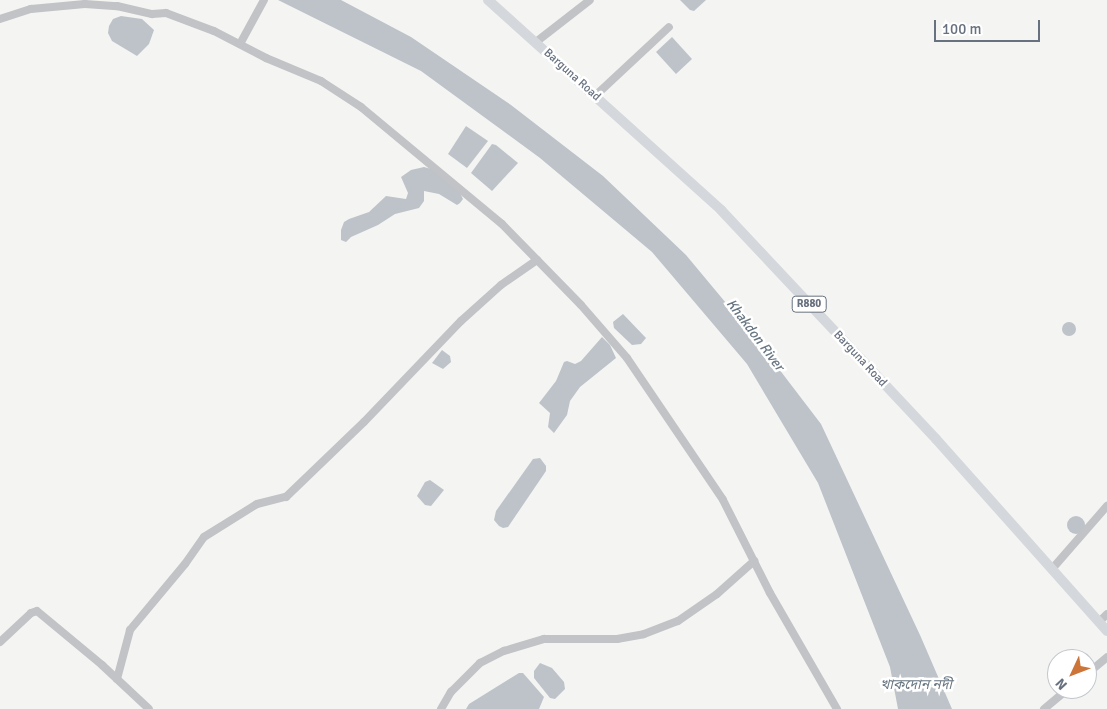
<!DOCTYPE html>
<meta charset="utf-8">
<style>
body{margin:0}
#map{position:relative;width:1107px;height:709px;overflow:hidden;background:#f4f5f2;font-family:Signika,"Noto Sans Bengali",sans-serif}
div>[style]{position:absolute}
.water>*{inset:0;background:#bdc3c9}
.round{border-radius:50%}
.minor>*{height:8px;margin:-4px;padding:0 4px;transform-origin:4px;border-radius:4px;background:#c1c3c6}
.major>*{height:10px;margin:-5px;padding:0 5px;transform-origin:5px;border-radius:5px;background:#d4d7db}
span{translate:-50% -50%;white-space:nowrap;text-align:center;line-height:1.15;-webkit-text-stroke:5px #fff;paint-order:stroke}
.shield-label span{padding:1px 4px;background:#fff;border:1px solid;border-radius:4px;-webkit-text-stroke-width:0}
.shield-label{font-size:11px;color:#67717f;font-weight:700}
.street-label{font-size:12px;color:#67717f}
.water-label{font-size:14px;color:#697783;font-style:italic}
.north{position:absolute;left:1047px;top:649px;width:50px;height:50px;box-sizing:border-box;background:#fff;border:1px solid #c2c6cc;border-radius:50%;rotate:227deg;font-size:14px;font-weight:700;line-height:20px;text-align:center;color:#67717f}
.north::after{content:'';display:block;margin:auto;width:18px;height:22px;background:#cd7439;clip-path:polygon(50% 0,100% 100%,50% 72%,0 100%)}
.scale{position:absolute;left:934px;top:20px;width:106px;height:22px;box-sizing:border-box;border:2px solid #67717f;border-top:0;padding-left:6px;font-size:15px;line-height:18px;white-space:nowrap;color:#67717f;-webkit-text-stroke:4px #fff;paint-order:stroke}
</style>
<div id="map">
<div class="water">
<div style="clip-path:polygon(278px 0,341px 0,411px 37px,511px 105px,603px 176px,686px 255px,756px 339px,821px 424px,920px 635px,952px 709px,898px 709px,890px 667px,818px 483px,747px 364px,652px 252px,540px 158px,421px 71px)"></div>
<div style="clip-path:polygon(680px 0,706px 0,694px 11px,690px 10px)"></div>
<div style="clip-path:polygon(121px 16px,142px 19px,154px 30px,149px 44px,137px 56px,112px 41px,108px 33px,109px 26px,113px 19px)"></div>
<div style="clip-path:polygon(672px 37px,692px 59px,676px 74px,656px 52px)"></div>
<div style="clip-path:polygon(466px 126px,488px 141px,467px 168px,448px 154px)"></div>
<div style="clip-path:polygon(492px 144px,496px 145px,518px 163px,492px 191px,471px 173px)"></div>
<div style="clip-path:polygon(424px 167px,431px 169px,460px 193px,463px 199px,460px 203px,457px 205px,439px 194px,424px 191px,424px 201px,419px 208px,395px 214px,378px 225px,351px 237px,346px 242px,341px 240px,341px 230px,344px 222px,349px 219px,369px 212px,386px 196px,406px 199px,408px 193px,401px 177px,411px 170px)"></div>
<div style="clip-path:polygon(623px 314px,646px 338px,641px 344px,632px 345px,614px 328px,613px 322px)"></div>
<div class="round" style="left:1062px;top:322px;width:14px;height:14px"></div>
<div style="clip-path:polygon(602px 337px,610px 345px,616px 358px,580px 387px,570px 401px,567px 415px,554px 433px,548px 427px,550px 413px,539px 403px,556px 381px,564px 362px,567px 361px,575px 364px,581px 361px)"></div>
<div style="clip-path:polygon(442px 350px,450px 356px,451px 362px,443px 369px,432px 363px)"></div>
<div style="clip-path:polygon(540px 458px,546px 466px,546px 471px,508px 527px,503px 528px,499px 526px,494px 520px,496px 511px,533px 459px)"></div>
<div style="clip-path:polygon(430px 480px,444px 490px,431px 506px,425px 505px,417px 496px,425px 482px)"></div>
<div class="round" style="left:1067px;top:516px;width:18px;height:18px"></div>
<div style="clip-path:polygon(540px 663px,552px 668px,564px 682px,565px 689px,555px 699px,550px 698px,534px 678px,534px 671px)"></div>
<div style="clip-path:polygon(519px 673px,523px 673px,544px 697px,539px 709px,466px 709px,469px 704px)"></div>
</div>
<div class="minor">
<div style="left:0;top:19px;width:33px;rotate:-18deg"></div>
<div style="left:31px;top:9px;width:54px;rotate:-5.3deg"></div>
<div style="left:85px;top:4px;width:32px;rotate:4deg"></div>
<div style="left:117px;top:6px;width:36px;rotate:13deg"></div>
<div style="left:152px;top:14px;width:14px;rotate:-4deg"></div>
<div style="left:166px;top:13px;width:51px;rotate:20.6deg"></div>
<div style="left:214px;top:31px;width:59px;rotate:27.4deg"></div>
<div style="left:266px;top:58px;width:60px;rotate:22.7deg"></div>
<div style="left:321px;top:81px;width:48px;rotate:33deg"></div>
<div style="left:361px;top:107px;width:183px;rotate:39.7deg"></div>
<div style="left:502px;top:224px;width:113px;rotate:45.7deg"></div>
<div style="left:581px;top:305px;width:70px;rotate:49deg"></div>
<div style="left:627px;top:358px;width:171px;rotate:55.9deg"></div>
<div style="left:723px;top:500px;width:104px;rotate:63.2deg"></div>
<div style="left:770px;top:593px;width:134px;rotate:60deg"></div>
<div style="left:536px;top:42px;width:68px;rotate:-37.9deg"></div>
<div style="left:240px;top:44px;width:50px;rotate:-61.4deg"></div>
<div style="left:595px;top:96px;width:101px;rotate:-43deg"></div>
<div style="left:1052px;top:569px;width:84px;rotate:-48.9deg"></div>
<div style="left:1099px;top:622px;width:11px;rotate:-45deg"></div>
<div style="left:0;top:642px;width:42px;rotate:-43.1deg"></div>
<div style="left:31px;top:613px;width:6px;rotate:-18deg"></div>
<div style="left:37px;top:611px;width:85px;rotate:39.7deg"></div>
<div style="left:102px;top:665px;width:64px;rotate:43.1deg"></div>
<div style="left:1087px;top:674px;width:26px;rotate:-40deg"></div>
<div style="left:117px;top:679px;width:51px;rotate:-75.1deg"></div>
<div style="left:130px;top:630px;width:86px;rotate:-50.2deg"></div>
<div style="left:185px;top:564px;width:33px;rotate:-55deg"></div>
<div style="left:204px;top:537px;width:62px;rotate:-31.9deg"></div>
<div style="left:257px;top:504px;width:30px;rotate:-14deg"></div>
<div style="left:286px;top:497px;width:108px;rotate:-43.9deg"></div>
<div style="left:364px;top:422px;width:140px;rotate:-46.2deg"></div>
<div style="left:461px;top:321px;width:54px;rotate:-42deg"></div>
<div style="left:501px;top:285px;width:44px;rotate:-34.8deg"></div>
<div style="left:441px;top:709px;width:20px;rotate:-60deg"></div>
<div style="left:451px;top:692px;width:41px;rotate:-45deg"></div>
<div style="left:480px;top:663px;width:27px;rotate:-27deg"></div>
<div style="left:504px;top:651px;width:42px;rotate:-16.7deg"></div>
<div style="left:544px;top:639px;width:73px"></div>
<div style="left:617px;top:639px;width:27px;rotate:-10deg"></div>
<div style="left:644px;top:634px;width:36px;rotate:-21deg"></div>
<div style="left:678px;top:621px;width:47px;rotate:-34.7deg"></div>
<div style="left:717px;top:594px;width:50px;rotate:-41.7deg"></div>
<div style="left:1044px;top:709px;width:31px;rotate:-40deg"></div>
</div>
<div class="major">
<div style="left:488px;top:0;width:314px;rotate:42deg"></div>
<div style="left:721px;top:210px;width:314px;rotate:46.8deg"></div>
<div style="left:936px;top:439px;width:257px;rotate:48.3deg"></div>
</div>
<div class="shield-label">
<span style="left:809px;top:304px">R880</span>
</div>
<div class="street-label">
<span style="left:572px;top:75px;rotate:42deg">Barguna Road</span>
<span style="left:860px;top:359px;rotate:47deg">Barguna Road</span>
</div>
<div class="water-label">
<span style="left:755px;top:335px;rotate:53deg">Khakdon River</span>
<span style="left:916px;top:685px">খাকদোন নদী</span>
</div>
<div class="north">N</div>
<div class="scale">100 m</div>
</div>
